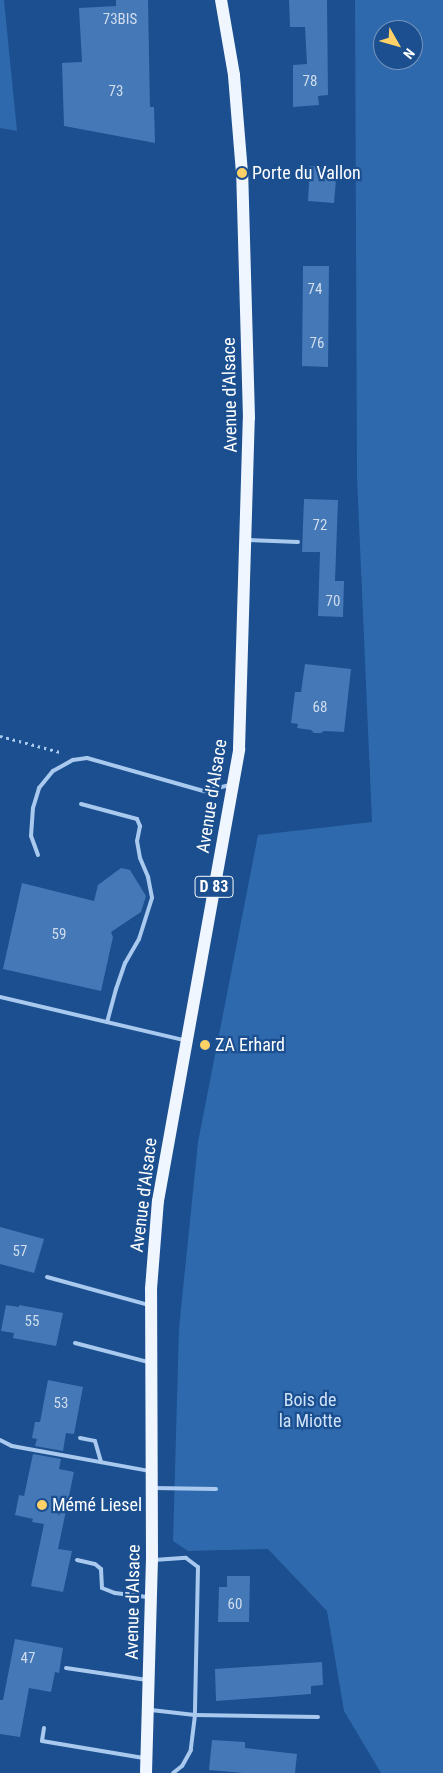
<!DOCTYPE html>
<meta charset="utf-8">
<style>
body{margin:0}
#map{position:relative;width:443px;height:1773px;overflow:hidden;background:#1b4f8f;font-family:"Roboto Condensed",sans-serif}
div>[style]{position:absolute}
.green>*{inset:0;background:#2e69ad}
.building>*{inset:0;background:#4478b7}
.path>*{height:3px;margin-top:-1.5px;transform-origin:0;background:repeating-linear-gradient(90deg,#a9c9ee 0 2.5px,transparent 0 6.5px)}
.lane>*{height:4px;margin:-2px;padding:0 2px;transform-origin:2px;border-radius:2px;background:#a9c9ee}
.primary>*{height:12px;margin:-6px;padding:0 6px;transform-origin:6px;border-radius:6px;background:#f0f6ff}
.dots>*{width:14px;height:14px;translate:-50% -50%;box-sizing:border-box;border:2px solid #1b4f8f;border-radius:50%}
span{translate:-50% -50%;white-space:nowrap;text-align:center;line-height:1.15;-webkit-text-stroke:4.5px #1b4f8f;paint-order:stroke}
.number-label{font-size:15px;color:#d0dded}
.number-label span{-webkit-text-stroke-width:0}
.shield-label span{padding:1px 4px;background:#1b4f8f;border:1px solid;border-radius:4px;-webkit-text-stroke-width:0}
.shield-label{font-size:16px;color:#fff;font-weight:700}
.poi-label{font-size:18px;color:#fff}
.left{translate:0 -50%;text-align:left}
.street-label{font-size:18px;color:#fff}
.park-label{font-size:18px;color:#cfe3fa}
.north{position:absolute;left:373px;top:20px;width:50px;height:50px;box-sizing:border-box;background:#1b4f8f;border:1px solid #7695bc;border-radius:50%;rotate:128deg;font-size:14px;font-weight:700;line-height:20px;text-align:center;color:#fff}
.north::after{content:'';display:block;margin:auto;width:18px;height:22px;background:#ffd166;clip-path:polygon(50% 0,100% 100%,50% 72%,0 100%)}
</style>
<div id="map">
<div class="green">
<div style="clip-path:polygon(0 0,4px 0,17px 131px,0 128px)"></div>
<div style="clip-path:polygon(evenodd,355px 0,443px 0,443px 1773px,381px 1773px,344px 1711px,327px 1611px,268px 1549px,188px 1551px,173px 1541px,179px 1328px,198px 1142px,258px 835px,372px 822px,357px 477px,355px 0,383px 30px,413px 30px,413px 60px,383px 60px,383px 30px)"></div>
</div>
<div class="building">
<div style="clip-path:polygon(116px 0,148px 0,150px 107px,154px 107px,155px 143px,64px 126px,62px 63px,82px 62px,79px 8px,116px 6px)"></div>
<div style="clip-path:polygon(289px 0,327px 0,328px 95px,318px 96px,319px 105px,293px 107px,293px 65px,307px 64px,305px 27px,290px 27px)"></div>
<div style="clip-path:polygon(310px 166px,337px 168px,334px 203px,308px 201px)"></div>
<div style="clip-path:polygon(303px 266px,329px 266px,328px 367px,302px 366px)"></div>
<div style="clip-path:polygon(304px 499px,338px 500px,335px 581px,344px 581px,343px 617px,318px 616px,320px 552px,302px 552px)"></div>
<div style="clip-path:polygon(305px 664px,351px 669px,344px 732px,324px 731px,321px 733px,314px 733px,311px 730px,297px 728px,298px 724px,291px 723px,295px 692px,301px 692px)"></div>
<div style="clip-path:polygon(121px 868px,130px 870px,146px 896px,141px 912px,111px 932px,113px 937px,101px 991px,3px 969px,22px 883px,94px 901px,98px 885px)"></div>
<div style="clip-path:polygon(0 1227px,44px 1239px,34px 1273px,0 1264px)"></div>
<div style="clip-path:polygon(6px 1305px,19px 1307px,19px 1305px,63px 1313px,56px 1346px,13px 1338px,14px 1333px,1px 1331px)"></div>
<div style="clip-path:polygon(48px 1380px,83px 1387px,74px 1434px,66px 1433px,63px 1451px,35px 1446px,37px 1439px,32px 1438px,35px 1422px,40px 1422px)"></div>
<div style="clip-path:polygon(33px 1454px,61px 1459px,59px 1469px,74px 1472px,58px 1549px,72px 1551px,63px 1592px,31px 1586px,44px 1524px,32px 1522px,33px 1519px,15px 1515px,19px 1495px,24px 1496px)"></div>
<div style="clip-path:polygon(227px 1576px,250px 1576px,249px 1622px,218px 1622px,219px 1587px,227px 1587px)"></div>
<div style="clip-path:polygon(15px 1639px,63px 1648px,59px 1673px,55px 1672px,51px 1692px,29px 1688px,20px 1737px,0 1734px,0 1700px,3px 1700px)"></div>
<div style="clip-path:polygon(322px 1662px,323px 1685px,311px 1686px,311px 1694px,216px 1701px,215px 1669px)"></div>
<div style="clip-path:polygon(212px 1740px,245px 1742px,245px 1748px,297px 1754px,295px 1773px,244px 1773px,209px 1770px)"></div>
</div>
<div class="path">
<div style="left:0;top:736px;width:62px;rotate:14.9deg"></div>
</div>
<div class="lane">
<div style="left:248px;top:540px;width:50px;rotate:2.3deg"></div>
<div style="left:81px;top:804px;width:58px;rotate:15deg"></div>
<div style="left:137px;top:819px;width:8px;rotate:67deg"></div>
<div style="left:140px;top:826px;width:15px;rotate:101deg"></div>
<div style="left:137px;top:841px;width:17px;rotate:80deg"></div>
<div style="left:140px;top:858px;width:21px;rotate:67deg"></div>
<div style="left:148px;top:877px;width:21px;rotate:79deg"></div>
<div style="left:152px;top:898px;width:43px;rotate:107.6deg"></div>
<div style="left:139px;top:939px;width:28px;rotate:120deg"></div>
<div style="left:125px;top:963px;width:28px;rotate:109deg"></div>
<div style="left:116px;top:989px;width:34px;rotate:105deg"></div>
<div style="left:38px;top:855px;width:20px;rotate:-110deg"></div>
<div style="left:31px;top:836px;width:28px;rotate:-86deg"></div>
<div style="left:33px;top:808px;width:21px;rotate:-73deg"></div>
<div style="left:39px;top:788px;width:22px;rotate:-51deg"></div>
<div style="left:53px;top:771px;width:23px;rotate:-29deg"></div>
<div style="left:73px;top:760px;width:14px;rotate:-8deg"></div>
<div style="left:87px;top:758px;width:122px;rotate:15.8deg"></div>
<div style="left:204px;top:791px;width:28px;rotate:-13deg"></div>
<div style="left:0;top:997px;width:189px;rotate:13.2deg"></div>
<div style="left:47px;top:1277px;width:106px;rotate:15.4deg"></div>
<div style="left:75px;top:1343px;width:75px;rotate:14.6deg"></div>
<div style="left:80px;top:1438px;width:15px;rotate:11deg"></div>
<div style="left:95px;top:1441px;width:22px;rotate:74deg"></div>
<div style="left:0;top:1440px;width:13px;rotate:27deg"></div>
<div style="left:12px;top:1446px;width:139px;rotate:10.3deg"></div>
<div style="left:153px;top:1488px;width:63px;rotate:0.9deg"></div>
<div style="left:77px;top:1560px;width:18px;rotate:13deg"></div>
<div style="left:95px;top:1564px;width:8px;rotate:40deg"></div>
<div style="left:101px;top:1569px;width:19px;rotate:87deg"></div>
<div style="left:102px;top:1588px;width:14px;rotate:21deg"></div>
<div style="left:115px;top:1593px;width:34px;rotate:7deg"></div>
<div style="left:154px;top:1560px;width:32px;rotate:-4deg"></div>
<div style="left:186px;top:1558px;width:15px;rotate:37deg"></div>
<div style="left:198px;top:1567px;width:148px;rotate:91.2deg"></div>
<div style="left:195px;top:1715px;width:35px;rotate:97deg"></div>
<div style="left:191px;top:1750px;width:18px;rotate:119deg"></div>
<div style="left:182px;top:1766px;width:11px;rotate:142deg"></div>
<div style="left:66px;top:1668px;width:82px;rotate:8.4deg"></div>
<div style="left:151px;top:1710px;width:44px;rotate:6.5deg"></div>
<div style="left:195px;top:1715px;width:123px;rotate:0.9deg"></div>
<div style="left:44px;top:1728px;width:13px;rotate:99deg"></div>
<div style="left:42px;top:1741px;width:103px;rotate:9.5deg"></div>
</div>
<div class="primary">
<div style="left:146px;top:1773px;width:213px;rotate:-88.4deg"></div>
<div style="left:152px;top:1560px;width:271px;rotate:-90.2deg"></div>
<div style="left:151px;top:1289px;width:88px;rotate:-85.5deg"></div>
<div style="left:158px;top:1201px;width:459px;rotate:-79.8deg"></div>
<div style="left:239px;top:749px;width:331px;rotate:-88.3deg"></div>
<div style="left:249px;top:418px;width:245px;rotate:-91.6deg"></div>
<div style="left:242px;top:173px;width:98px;rotate:-94.7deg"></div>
<div style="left:234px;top:75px;width:76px;rotate:-99.8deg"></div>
</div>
<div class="dots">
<div style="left:242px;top:173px;background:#ffd166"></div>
<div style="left:205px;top:1045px;background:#ffd166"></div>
<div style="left:42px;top:1505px;background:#ffd166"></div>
</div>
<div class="number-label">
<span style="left:120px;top:20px">73BIS</span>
<span style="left:310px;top:82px">78</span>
<span style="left:116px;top:92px">73</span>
<span style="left:315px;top:290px">74</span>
<span style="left:317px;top:344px">76</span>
<span style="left:320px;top:526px">72</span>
<span style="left:333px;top:602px">70</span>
<span style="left:320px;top:708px">68</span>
<span style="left:59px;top:935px">59</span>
<span style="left:20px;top:1252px">57</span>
<span style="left:32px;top:1322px">55</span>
<span style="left:61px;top:1404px">53</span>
<span style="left:235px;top:1605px">60</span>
<span style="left:28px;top:1659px">47</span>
</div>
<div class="shield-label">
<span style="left:214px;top:887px">D 83</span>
</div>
<div class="poi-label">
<span class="left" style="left:252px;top:173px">Porte du Vallon</span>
<span class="left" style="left:215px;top:1045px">ZA Erhard</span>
<span class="left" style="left:52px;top:1505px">Mémé Liesel</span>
</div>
<div class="street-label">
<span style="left:230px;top:395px;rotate:-91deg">Avenue d'Alsace</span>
<span style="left:212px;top:796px;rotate:-81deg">Avenue d'Alsace</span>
<span style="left:144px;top:1195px;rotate:-83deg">Avenue d'Alsace</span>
<span style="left:133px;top:1602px;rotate:-89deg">Avenue d'Alsace</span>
</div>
<div class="park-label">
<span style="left:310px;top:1411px">Bois de<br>la Miotte</span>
</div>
<div class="north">N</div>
</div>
